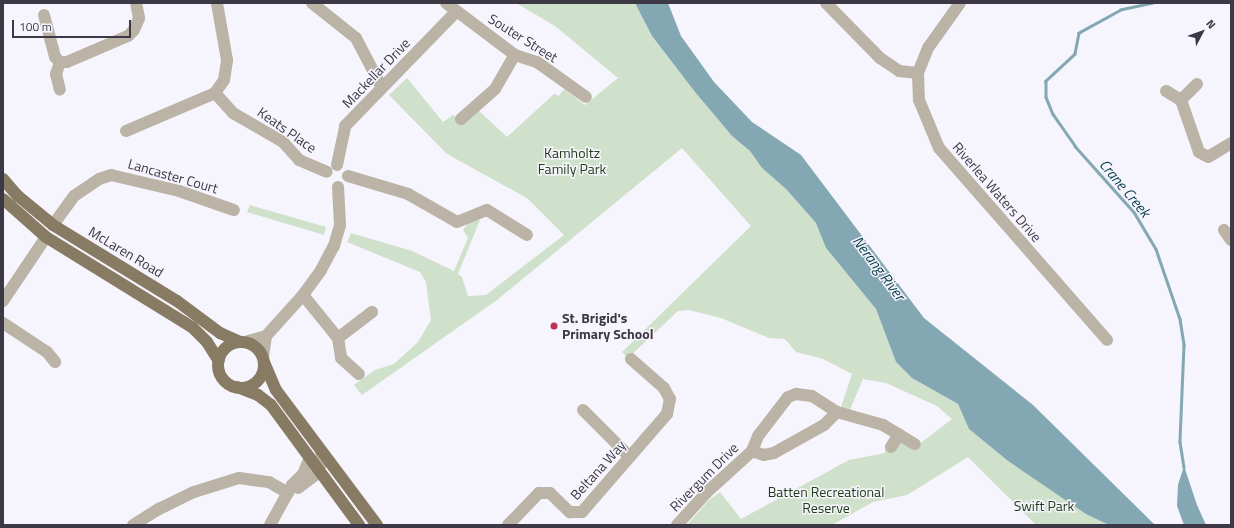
<!DOCTYPE html>
<style>
body{margin:0}
#map{position:relative;width:1234px;height:528px;overflow:hidden;background:#f6f4fc;font-family:"Titillium Web",sans-serif}
div>[style]{position:absolute}
.green>*{inset:0;background:#cfe1ca}
.water>*{inset:0;background:#84a8b3}
.stream>*{height:2.5px;margin:-1.25px;padding:0 1.25px;transform-origin:1.25px;border-radius:1.25px;background:#84a8b3}
.minor>*{height:12px;margin:-6px;padding:0 6px;transform-origin:6px;border-radius:6px;background:#bab3a6}
.major>*{height:12px;margin:-6px;padding:0 6px;transform-origin:6px;border-radius:6px;background:#887b64}
.major>.ring{margin:-6px;padding:0;box-sizing:content-box;background:none;border:12px solid #887b64;border-radius:50%}
.dots>*{width:11px;height:11px;translate:-50% -50%;box-sizing:border-box;border:2px solid #f6f4fc;border-radius:50%}
span{translate:-50% -50%;white-space:nowrap;text-align:center;line-height:1.15;-webkit-text-stroke:3px #f6f4fc;paint-order:stroke}
.street-label{font-size:14px;color:#3c3846}
.park-label{font-size:14px;color:#1e3c16}
.poi-label{font-size:14px;color:#3c3846;font-weight:700}
.left{translate:0 -50%;text-align:left}
.water-label{font-size:15px;color:#053e4b;font-style:italic}
.frame{position:absolute;inset:0;border:4px solid #3c3846;pointer-events:none}
.north{position:absolute;left:1182px;top:12px;width:40px;height:40px;-webkit-text-stroke:3px #f6f4fc;paint-order:stroke;rotate:49deg;font-size:11px;font-weight:700;line-height:16px;text-align:center;color:#3c3846}
.north::after{content:'';display:block;margin:auto;width:14px;height:18px;background:#3c3846;clip-path:polygon(50% 0,100% 100%,50% 72%,0 100%)}
.scale{position:absolute;left:12px;top:20px;width:119px;height:18px;box-sizing:border-box;border:2px solid #3c3846;border-top:0;padding-left:5px;font-size:12px;line-height:14px;white-space:nowrap;color:#3c3846;-webkit-text-stroke:3px #f6f4fc;paint-order:stroke}
</style>
<div id="map">
<div class="green">
<div style="clip-path:polygon(516px 3px,635px 3px,652px 36px,695px 92px,732px 136px,750px 151px,762px 168px,786px 189px,816px 223px,826px 248px,876px 309px,896px 362px,912px 378px,958px 404px,969px 429px,1008px 461px,1086px 513px,1109px 525px,1036px 525px,968px 457px,907px 495px,873px 502px,832px 525px,687px 525px,708px 501px,720px 492px,741px 519px,849px 460px,885px 453px,885px 449px,902px 442px,914px 448px,952px 419px,937px 406px,886px 383px,863px 379px,849px 412px,840px 410px,852px 374px,823px 359px,796px 352px,785px 339px,769px 338px,721px 318px,689px 310px,678px 311px,628px 358px,622px 352px,751px 226px,682px 148px,497px 300px,362px 395px,354px 385px,375px 370px,394px 364px,418px 342px,431px 320px,426px 282px,420px 272px,347px 242px,351px 233px,412px 251px,454px 271px,468px 238px,463px 230px,471px 219px,480px 220px,458px 274px,462px 277px,468px 296px,486px 295px,564px 235px,527px 198px,447px 154px,389px 95px,407px 78px,443px 122px,453px 115px,463px 122px,478px 110px,507px 137px,554px 94px,559px 96px,564px 89px,585px 105px,618px 78px,555px 26px)"></div>
<div style="clip-path:polygon(250px 205px,326px 227px,324px 235px,247px 212px)"></div>
</div>
<div class="water">
<div style="clip-path:polygon(635px 3px,668px 3px,681px 36px,714px 82px,752px 122px,801px 155px,924px 318px,1033px 405px,1155px 525px,1109px 525px,1086px 514px,1008px 461px,969px 429px,958px 404px,912px 378px,896px 362px,876px 309px,826px 248px,816px 223px,786px 189px,762px 168px,750px 151px,732px 136px,695px 92px,652px 36px)"></div>
<div style="clip-path:polygon(1184px 466px,1197px 505px,1206px 525px,1184px 525px,1177px 506px,1178px 485px)"></div>
</div>
<div class="stream">
<div style="left:1153px;top:3px;width:33px;rotate:168deg"></div>
<div style="left:1121px;top:10px;width:48px;rotate:151.3deg"></div>
<div style="left:1079px;top:33px;width:21px;rotate:101deg"></div>
<div style="left:1075px;top:54px;width:40px;rotate:137deg"></div>
<div style="left:1046px;top:81px;width:16px;rotate:90deg"></div>
<div style="left:1046px;top:97px;width:18px;rotate:68deg"></div>
<div style="left:1053px;top:114px;width:39px;rotate:55deg"></div>
<div style="left:1075px;top:146px;width:89px;rotate:48.2deg"></div>
<div style="left:1134px;top:212px;width:43px;rotate:59.3deg"></div>
<div style="left:1156px;top:249px;width:74px;rotate:71.1deg"></div>
<div style="left:1180px;top:319px;width:26px;rotate:81deg"></div>
<div style="left:1184px;top:345px;width:97px;rotate:92.4deg"></div>
<div style="left:1180px;top:442px;width:26px;rotate:81deg"></div>
</div>
<div class="minor">
<div style="left:312px;top:3px;width:56px;rotate:38.5deg"></div>
<div style="left:356px;top:38px;width:56px;rotate:62.5deg"></div>
<div style="left:446px;top:3px;width:86px;rotate:37deg"></div>
<div style="left:515px;top:55px;width:23px;rotate:18deg"></div>
<div style="left:537px;top:62px;width:60px;rotate:35.5deg"></div>
<div style="left:826px;top:3px;width:77px;rotate:45.5deg"></div>
<div style="left:880px;top:58px;width:23px;rotate:34deg"></div>
<div style="left:899px;top:71px;width:19px;rotate:6deg"></div>
<div style="left:960px;top:3px;width:55px;rotate:125.4deg"></div>
<div style="left:928px;top:48px;width:27px;rotate:112deg"></div>
<div style="left:918px;top:73px;width:27px;rotate:88deg"></div>
<div style="left:919px;top:100px;width:52px;rotate:67.4deg"></div>
<div style="left:939px;top:148px;width:255px;rotate:48.8deg"></div>
<div style="left:44px;top:15px;width:43px;rotate:75.3deg"></div>
<div style="left:55px;top:57px;width:7px;rotate:45deg"></div>
<div style="left:60px;top:62px;width:7px"></div>
<div style="left:67px;top:62px;width:66px;rotate:-23.1deg"></div>
<div style="left:128px;top:36px;width:8px;rotate:-45deg"></div>
<div style="left:134px;top:30px;width:13px;rotate:-67deg"></div>
<div style="left:139px;top:18px;width:15px;rotate:-101deg"></div>
<div style="left:60px;top:62px;width:13px;rotate:108deg"></div>
<div style="left:56px;top:74px;width:16px;rotate:76deg"></div>
<div style="left:1197px;top:84px;width:23px;rotate:135deg"></div>
<div style="left:1181px;top:100px;width:55px;rotate:70.9deg"></div>
<div style="left:1199px;top:152px;width:10px;rotate:29deg"></div>
<div style="left:1208px;top:157px;width:27px;rotate:-31deg"></div>
<div style="left:1166px;top:91px;width:17px;rotate:31deg"></div>
<div style="left:215px;top:93px;width:27px;rotate:48deg"></div>
<div style="left:233px;top:113px;width:58px;rotate:30.1deg"></div>
<div style="left:283px;top:142px;width:24px;rotate:48deg"></div>
<div style="left:299px;top:160px;width:30px;rotate:23deg"></div>
<div style="left:461px;top:119px;width:45px;rotate:-41.4deg"></div>
<div style="left:495px;top:89px;width:39px;rotate:-60deg"></div>
<div style="left:126px;top:131px;width:97px;rotate:-23.1deg"></div>
<div style="left:215px;top:93px;width:16px;rotate:-55deg"></div>
<div style="left:224px;top:80px;width:20px;rotate:-81deg"></div>
<div style="left:227px;top:60px;width:58px;rotate:-100deg"></div>
<div style="left:337px;top:165px;width:40px;rotate:-78deg"></div>
<div style="left:345px;top:126px;width:159px;rotate:-45.8deg"></div>
<div style="left:348px;top:176px;width:63px;rotate:16.7deg"></div>
<div style="left:408px;top:194px;width:56px;rotate:29.7deg"></div>
<div style="left:457px;top:222px;width:32px;rotate:-22deg"></div>
<div style="left:487px;top:210px;width:47px;rotate:32deg"></div>
<div style="left:53px;top:225px;width:36px;rotate:-54deg"></div>
<div style="left:74px;top:196px;width:30px;rotate:-34deg"></div>
<div style="left:99px;top:179px;width:13px;rotate:-18deg"></div>
<div style="left:111px;top:175px;width:70px;rotate:13.2deg"></div>
<div style="left:179px;top:191px;width:58px;rotate:19.1deg"></div>
<div style="left:1224px;top:230px;width:12px;rotate:55deg"></div>
<div style="left:303px;top:295px;width:55px;rotate:50.9deg"></div>
<div style="left:338px;top:338px;width:43px;rotate:-37.4deg"></div>
<div style="left:3px;top:301px;width:77px;rotate:-56.1deg"></div>
<div style="left:3px;top:323px;width:53px;rotate:33.4deg"></div>
<div style="left:47px;top:352px;width:13px;rotate:51deg"></div>
<div style="left:338px;top:338px;width:20px;rotate:81deg"></div>
<div style="left:341px;top:358px;width:24px;rotate:42deg"></div>
<div style="left:245px;top:342px;width:22px;rotate:-16deg"></div>
<div style="left:266px;top:336px;width:55px;rotate:-47.9deg"></div>
<div style="left:303px;top:295px;width:31px;rotate:-54deg"></div>
<div style="left:321px;top:270px;width:27px;rotate:-62deg"></div>
<div style="left:334px;top:246px;width:22px;rotate:-74deg"></div>
<div style="left:340px;top:225px;width:38px;rotate:-93deg"></div>
<div style="left:263px;top:357px;width:21px;rotate:-82deg"></div>
<div style="left:796px;top:394px;width:16px;rotate:7deg"></div>
<div style="left:812px;top:396px;width:30px;rotate:33deg"></div>
<div style="left:837px;top:412px;width:18px;rotate:135deg"></div>
<div style="left:824px;top:425px;width:57px;rotate:150.8deg"></div>
<div style="left:774px;top:453px;width:10px;rotate:169deg"></div>
<div style="left:764px;top:455px;width:13px;rotate:-162deg"></div>
<div style="left:752px;top:451px;width:16px;rotate:-68deg"></div>
<div style="left:758px;top:436px;width:49px;rotate:-52.4deg"></div>
<div style="left:788px;top:397px;width:9px;rotate:-21deg"></div>
<div style="left:583px;top:410px;width:66px;rotate:45deg"></div>
<div style="left:837px;top:412px;width:48px;rotate:15.8deg"></div>
<div style="left:883px;top:425px;width:37px;rotate:31deg"></div>
<div style="left:891px;top:447px;width:15px;rotate:-58deg"></div>
<div style="left:298px;top:488px;width:25px;rotate:-37deg"></div>
<div style="left:318px;top:473px;width:14px;rotate:-73deg"></div>
<div style="left:322px;top:460px;width:8px;rotate:-97deg"></div>
<div style="left:133px;top:525px;width:31px;rotate:-32deg"></div>
<div style="left:159px;top:509px;width:39px;rotate:-26deg"></div>
<div style="left:194px;top:492px;width:47px;rotate:-17.3deg"></div>
<div style="left:239px;top:478px;width:30px;rotate:8deg"></div>
<div style="left:269px;top:482px;width:22px;rotate:30deg"></div>
<div style="left:270px;top:525px;width:46px;rotate:-61.2deg"></div>
<div style="left:292px;top:485px;width:16px;rotate:-45deg"></div>
<div style="left:303px;top:474px;width:15px;rotate:-67deg"></div>
<div style="left:508px;top:525px;width:45px;rotate:-45.9deg"></div>
<div style="left:539px;top:493px;width:11px"></div>
<div style="left:550px;top:493px;width:28px;rotate:44deg"></div>
<div style="left:570px;top:512px;width:12px"></div>
<div style="left:582px;top:512px;width:130px;rotate:-49.1deg"></div>
<div style="left:667px;top:414px;width:15px;rotate:-79deg"></div>
<div style="left:670px;top:399px;width:13px;rotate:-119deg"></div>
<div style="left:664px;top:388px;width:44px;rotate:-138.7deg"></div>
<div style="left:677px;top:525px;width:45px;rotate:-47.7deg"></div>
<div style="left:707px;top:492px;width:61px;rotate:-42.3deg"></div>
</div>
<div class="major">
<div style="left:3px;top:179px;width:23px;rotate:49deg"></div>
<div style="left:18px;top:196px;width:45px;rotate:39.6deg"></div>
<div style="left:53px;top:225px;width:145px;rotate:31.5deg"></div>
<div style="left:177px;top:301px;width:54px;rotate:36.7deg"></div>
<div style="left:220px;top:333px;width:22px;rotate:24deg"></div>
<div style="left:3px;top:199px;width:57px;rotate:41.5deg"></div>
<div style="left:46px;top:237px;width:172px;rotate:31.7deg"></div>
<div style="left:192px;top:327px;width:21px;rotate:45deg"></div>
<div style="left:207px;top:342px;width:22px;rotate:58deg"></div>
<div class="ring" style="left:218px;top:342px;width:34px;height:34px"></div>
<div style="left:264px;top:362px;width:30px;rotate:67deg"></div>
<div style="left:276px;top:390px;width:169px;rotate:53.2deg"></div>
<div style="left:237px;top:387px;width:22px;rotate:21deg"></div>
<div style="left:258px;top:395px;width:16px;rotate:38deg"></div>
<div style="left:271px;top:405px;width:149px;rotate:53.7deg"></div>
</div>
<div class="dots">
<div style="left:554px;top:326px;background:#c03053"></div>
</div>
<div class="street-label">
<span style="left:523px;top:38px;rotate:32deg">Souter Street</span>
<span style="left:376px;top:73px;rotate:-46deg">Mackellar Drive</span>
<span style="left:287px;top:130px;rotate:35deg">Keats Place</span>
<span style="left:173px;top:176px;rotate:16deg">Lancaster Court</span>
<span style="left:997px;top:192px;rotate:49deg">Riverlea Waters Drive</span>
<span style="left:126px;top:252px;rotate:31deg">McLaren Road</span>
<span style="left:598px;top:470px;rotate:-48deg">Beltana Way</span>
<span style="left:704px;top:477px;rotate:-45deg">Rivergum Drive</span>
</div>
<div class="park-label">
<span style="left:572px;top:161px">Kamholtz<br>Family Park</span>
<span style="left:826px;top:500px">Batten Recreational<br>Reserve</span>
<span style="left:1044px;top:506px">Swift Park</span>
</div>
<div class="poi-label">
<span class="left" style="left:562px;top:326px">St. Brigid's<br>Primary School</span>
</div>
<div class="water-label">
<span style="left:1125px;top:188px;rotate:50deg">Crane Creek</span>
<span style="left:879px;top:268px;rotate:53deg">Nerang River</span>
</div>
<div class="frame"></div>
<div class="north">N</div>
<div class="scale">100 m</div>
</div>
